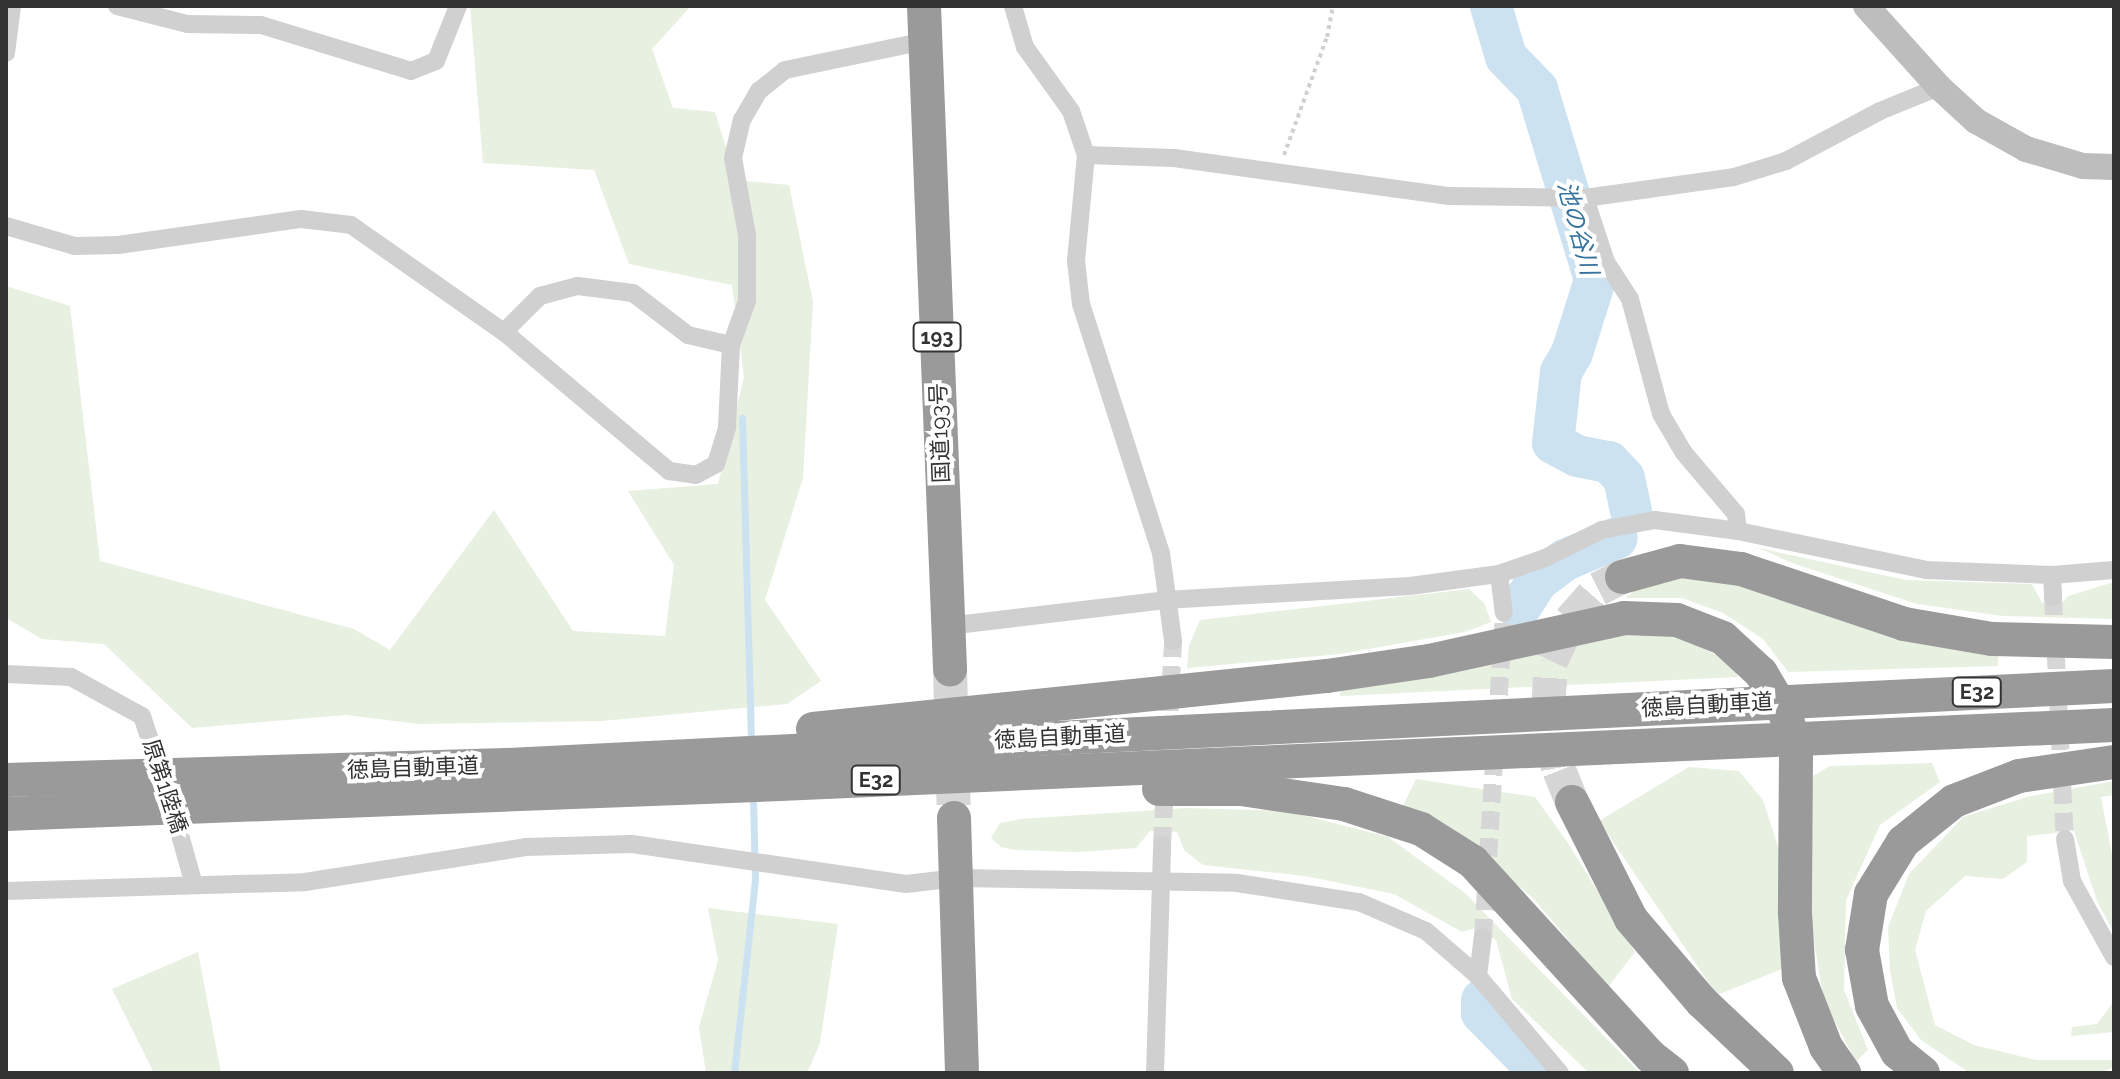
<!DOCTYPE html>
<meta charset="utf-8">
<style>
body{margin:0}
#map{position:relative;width:2120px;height:1079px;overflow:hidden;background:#fff;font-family:Raleway,"Noto Sans JP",sans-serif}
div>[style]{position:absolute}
.green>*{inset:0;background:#e8f0e1}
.stream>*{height:7px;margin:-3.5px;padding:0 3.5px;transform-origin:3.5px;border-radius:3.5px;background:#cce2f1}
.river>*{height:42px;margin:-21px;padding:0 21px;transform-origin:21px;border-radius:21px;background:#cce2f1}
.street-tunnel>*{height:18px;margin-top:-9px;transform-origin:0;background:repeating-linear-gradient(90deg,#d6d6d6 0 18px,transparent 0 27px)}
.highway-tunnel>*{height:34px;margin-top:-17px;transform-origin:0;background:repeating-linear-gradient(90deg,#d6d6d6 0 34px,transparent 0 51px)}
.path>*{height:4px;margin-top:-2px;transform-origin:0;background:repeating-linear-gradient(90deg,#d0d0d0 0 4px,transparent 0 8px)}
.street>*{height:18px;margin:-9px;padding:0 9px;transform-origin:9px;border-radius:9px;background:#d0d0d0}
.secondary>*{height:26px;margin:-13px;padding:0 13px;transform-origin:13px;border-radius:13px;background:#bdbdbd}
.highway>*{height:34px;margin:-17px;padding:0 17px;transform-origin:17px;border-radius:17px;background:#9a9a9a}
span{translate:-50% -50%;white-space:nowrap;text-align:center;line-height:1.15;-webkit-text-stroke:8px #fff;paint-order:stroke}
.shield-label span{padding:2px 6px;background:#fff;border:2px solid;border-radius:6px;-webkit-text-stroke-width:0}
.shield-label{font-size:20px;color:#333;font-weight:700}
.street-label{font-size:22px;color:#333}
.water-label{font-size:24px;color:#37749e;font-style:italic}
.frame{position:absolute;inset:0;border:8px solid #333;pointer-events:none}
</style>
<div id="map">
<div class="green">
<div style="clip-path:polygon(470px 6px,691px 6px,652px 49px,673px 108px,715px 112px,736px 180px,789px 185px,813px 302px,803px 478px,765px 600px,821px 681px,787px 704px,602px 721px,419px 724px,346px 715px,192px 728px,104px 644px,42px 639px,6px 618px,6px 286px,70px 306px,100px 561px,354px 629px,390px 650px,494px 510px,573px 631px,665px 636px,674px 565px,628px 491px,718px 484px,744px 377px,732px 285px,629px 264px,594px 170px,483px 163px)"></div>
<div style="clip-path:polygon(1759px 548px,1906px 580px,2032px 584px,2042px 603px,2061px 604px,2068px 596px,2114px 582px,2114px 619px,2003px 616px,1917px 604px,1792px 563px)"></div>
<div style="clip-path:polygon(1690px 576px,1754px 588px,1998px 650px,1998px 666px,1788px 672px,1763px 639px,1723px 613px,1682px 598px,1625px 598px,1647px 582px)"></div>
<div style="clip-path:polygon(1469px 589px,1484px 603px,1491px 622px,1465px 632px,1340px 654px,1187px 668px,1189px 645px,1200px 620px)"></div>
<div style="clip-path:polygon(1668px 632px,1733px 663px,1738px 677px,1340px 696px,1341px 689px,1594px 634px)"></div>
<div style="clip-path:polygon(1932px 763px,1940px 782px,1880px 825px,1846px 900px,1844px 990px,1868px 1050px,1856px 1061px,1824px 1002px,1808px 905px,1811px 777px,1830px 766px)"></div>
<div style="clip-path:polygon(1689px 767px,1739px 771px,1763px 800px,1779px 850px,1782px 969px,1717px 995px,1599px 821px)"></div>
<div style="clip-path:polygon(1416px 779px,1535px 797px,1568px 843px,1635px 952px,1608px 987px,1533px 898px,1468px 843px,1402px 808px)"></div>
<div style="clip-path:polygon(2114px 781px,2114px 795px,2101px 797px,2114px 865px,2114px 933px,2097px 901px,2074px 831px,2027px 836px,2027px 862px,2003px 879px,1965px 876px,1926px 911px,1915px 950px,1935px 1025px,1974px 1045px,2036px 1060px,2114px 1060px,2114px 1067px,2099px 1073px,1967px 1071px,1921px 1040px,1897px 1008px,1890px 971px,1888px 927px,1909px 874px,1963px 817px,2027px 797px)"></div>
<div style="clip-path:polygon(1186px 808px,1287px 811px,1388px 837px,1465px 893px,1640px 1073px,1589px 1073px,1512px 999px,1496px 940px,1476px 928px,1462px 932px,1394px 894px,1305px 876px,1203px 865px,1184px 850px,1177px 832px,1150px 831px,1136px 848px,1078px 852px,1015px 850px,1001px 847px,991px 838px,1000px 823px,1020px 819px)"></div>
<div style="clip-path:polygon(708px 908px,838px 924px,820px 1043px,807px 1073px,706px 1073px,699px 1027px,718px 960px)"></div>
<div style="clip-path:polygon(198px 952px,221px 1073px,154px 1073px,112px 989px)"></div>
<div style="clip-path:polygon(2112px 1004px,2114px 1032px,2071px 1036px,2072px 1027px,2097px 1024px)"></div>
</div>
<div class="stream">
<div style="left:742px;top:418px;width:326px;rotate:88.4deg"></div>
<div style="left:734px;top:1073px;width:194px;rotate:-83.8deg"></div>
<div style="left:755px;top:880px;width:84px;rotate:-91.4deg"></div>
</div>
<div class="river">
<div style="left:1491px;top:6px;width:53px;rotate:73.6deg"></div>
<div style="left:1506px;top:57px;width:45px;rotate:45.9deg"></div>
<div style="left:1537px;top:89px;width:200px;rotate:73.1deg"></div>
<div style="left:1595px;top:280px;width:77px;rotate:107.5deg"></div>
<div style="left:1572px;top:353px;width:22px;rotate:120deg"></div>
<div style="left:1561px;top:372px;width:71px;rotate:96.4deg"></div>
<div style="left:1553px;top:443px;width:27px;rotate:28deg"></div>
<div style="left:1577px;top:456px;width:33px;rotate:11deg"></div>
<div style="left:1609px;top:462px;width:22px;rotate:47deg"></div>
<div style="left:1624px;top:478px;width:34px;rotate:78deg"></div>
<div style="left:1519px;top:609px;width:33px;rotate:-57deg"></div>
<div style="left:1537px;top:581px;width:35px;rotate:-37deg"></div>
<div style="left:1565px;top:560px;width:56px;rotate:-22.9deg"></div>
<div style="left:1482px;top:1000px;width:13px;rotate:90deg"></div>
<div style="left:1482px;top:1013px;width:84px;rotate:45.5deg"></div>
</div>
<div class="street-tunnel">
<div style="left:2053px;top:597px;width:242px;rotate:87.2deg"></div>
<div style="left:1497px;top:722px;width:109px;rotate:-86.3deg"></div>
<div style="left:1168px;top:738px;width:97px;rotate:-87deg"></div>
<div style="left:1162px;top:845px;width:61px;rotate:-87.2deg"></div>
<div style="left:1483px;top:937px;width:189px;rotate:-86.4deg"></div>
</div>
<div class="highway-tunnel">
<div style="left:950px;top:669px;width:149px;rotate:88.5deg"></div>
<div style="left:1572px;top:802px;width:37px;rotate:-112deg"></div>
<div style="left:1558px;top:768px;width:57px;rotate:-100.1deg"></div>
<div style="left:1548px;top:712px;width:51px;rotate:-86.6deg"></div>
<div style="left:1551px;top:661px;width:44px;rotate:-64.6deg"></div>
<div style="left:1570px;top:621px;width:43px;rotate:-48.8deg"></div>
<div style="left:1598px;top:589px;width:27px;rotate:-27deg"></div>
</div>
<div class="path">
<div style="left:1284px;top:155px;width:126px;rotate:-70deg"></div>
<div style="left:1327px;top:37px;width:32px;rotate:-79deg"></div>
</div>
<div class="street">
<div style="left:117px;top:6px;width:72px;rotate:14.4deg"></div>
<div style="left:187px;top:24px;width:74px;rotate:0.8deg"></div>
<div style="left:261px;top:25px;width:157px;rotate:17deg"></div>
<div style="left:411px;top:71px;width:27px;rotate:-22deg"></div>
<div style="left:436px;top:61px;width:59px;rotate:-68.2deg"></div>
<div style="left:1013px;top:6px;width:43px;rotate:73.7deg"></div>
<div style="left:1025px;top:47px;width:79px;rotate:54.3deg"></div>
<div style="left:1071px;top:111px;width:46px;rotate:71.2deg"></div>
<div style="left:1086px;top:155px;width:106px;rotate:95.4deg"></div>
<div style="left:1076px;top:261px;width:43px;rotate:83.4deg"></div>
<div style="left:1081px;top:304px;width:262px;rotate:72.2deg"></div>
<div style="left:1161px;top:553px;width:89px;rotate:82.2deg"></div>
<div style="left:6px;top:53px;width:47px;rotate:-82.7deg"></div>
<div style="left:1086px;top:155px;width:88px;rotate:2deg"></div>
<div style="left:1174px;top:158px;width:278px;rotate:7.9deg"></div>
<div style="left:1449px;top:196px;width:136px;rotate:0.8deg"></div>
<div style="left:1585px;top:198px;width:150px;rotate:-8deg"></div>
<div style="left:1734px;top:177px;width:54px;rotate:-17.1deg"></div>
<div style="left:1786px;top:161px;width:106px;rotate:-28deg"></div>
<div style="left:1880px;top:111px;width:64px;rotate:-22.1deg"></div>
<div style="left:1585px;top:198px;width:67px;rotate:71.8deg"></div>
<div style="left:1606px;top:262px;width:44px;rotate:57deg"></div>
<div style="left:1630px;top:299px;width:119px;rotate:74.9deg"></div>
<div style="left:1661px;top:414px;width:45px;rotate:59.5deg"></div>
<div style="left:1684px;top:453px;width:80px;rotate:49.6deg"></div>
<div style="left:1736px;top:514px;width:17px;rotate:83deg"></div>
<div style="left:6px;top:226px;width:72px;rotate:16.2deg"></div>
<div style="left:75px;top:246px;width:43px;rotate:-1.3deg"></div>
<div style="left:118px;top:245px;width:185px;rotate:-8.1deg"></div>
<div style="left:301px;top:219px;width:50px;rotate:6.8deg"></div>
<div style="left:351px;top:225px;width:187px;rotate:35deg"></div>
<div style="left:504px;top:332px;width:216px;rotate:40.1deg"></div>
<div style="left:669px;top:471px;width:27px;rotate:8deg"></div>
<div style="left:696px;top:475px;width:23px;rotate:-29deg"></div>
<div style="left:716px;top:464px;width:39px;rotate:-73deg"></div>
<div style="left:727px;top:427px;width:82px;rotate:-87.2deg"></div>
<div style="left:504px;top:332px;width:51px;rotate:-45deg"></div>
<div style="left:540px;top:296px;width:39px;rotate:-15deg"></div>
<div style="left:578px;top:286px;width:55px;rotate:7.3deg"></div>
<div style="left:633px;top:293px;width:69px;rotate:37.4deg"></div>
<div style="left:688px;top:335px;width:44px;rotate:13.1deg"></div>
<div style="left:731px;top:345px;width:47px;rotate:-70deg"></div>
<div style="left:747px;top:301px;width:66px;rotate:-90deg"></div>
<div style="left:747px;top:235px;width:78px;rotate:-100.3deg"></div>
<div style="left:733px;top:158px;width:39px;rotate:-77deg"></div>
<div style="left:742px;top:120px;width:34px;rotate:-60deg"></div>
<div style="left:759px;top:91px;width:33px;rotate:-39deg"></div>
<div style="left:785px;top:70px;width:143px;rotate:-11.7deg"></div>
<div style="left:1499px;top:574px;width:39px;rotate:83deg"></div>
<div style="left:2052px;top:575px;width:22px;rotate:87deg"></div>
<div style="left:948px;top:626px;width:219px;rotate:-6.8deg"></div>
<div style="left:1165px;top:600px;width:245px;rotate:-3.3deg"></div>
<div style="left:1410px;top:586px;width:90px;rotate:-7.7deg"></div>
<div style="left:1499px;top:574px;width:49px;rotate:-19.2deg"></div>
<div style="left:1545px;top:558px;width:64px;rotate:-26.2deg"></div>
<div style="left:1602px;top:530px;width:54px;rotate:-10.7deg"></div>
<div style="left:1655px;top:520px;width:84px;rotate:7.5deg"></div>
<div style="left:1738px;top:531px;width:192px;rotate:11.7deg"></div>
<div style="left:1926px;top:570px;width:126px;rotate:2.3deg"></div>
<div style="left:2052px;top:575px;width:62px;rotate:-4.6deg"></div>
<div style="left:6px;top:674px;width:65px;rotate:2.6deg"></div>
<div style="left:71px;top:677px;width:81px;rotate:28.8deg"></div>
<div style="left:142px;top:716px;width:66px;rotate:71.6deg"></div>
<div style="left:171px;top:803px;width:85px;rotate:74.3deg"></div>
<div style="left:2065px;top:839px;width:43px;rotate:80.5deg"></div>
<div style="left:2072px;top:881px;width:87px;rotate:61.1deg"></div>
<div style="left:6px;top:891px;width:299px;rotate:-1.7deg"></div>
<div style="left:305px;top:882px;width:223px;rotate:-9deg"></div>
<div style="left:525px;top:847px;width:107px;rotate:-1.6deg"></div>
<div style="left:632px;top:844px;width:277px;rotate:8.3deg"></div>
<div style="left:906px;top:884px;width:52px;rotate:-6.6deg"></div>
<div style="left:958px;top:878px;width:279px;rotate:1deg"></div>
<div style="left:1237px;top:883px;width:123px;rotate:8.9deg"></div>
<div style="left:1359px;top:902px;width:73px;rotate:23.4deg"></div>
<div style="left:1426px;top:931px;width:69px;rotate:40.9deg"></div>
<div style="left:1478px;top:976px;width:127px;rotate:49.8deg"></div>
<div style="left:1478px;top:976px;width:39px;rotate:-83deg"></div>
<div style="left:1155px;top:1073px;width:228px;rotate:-88.2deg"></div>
</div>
<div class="secondary">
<div style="left:1866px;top:6px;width:109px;rotate:48deg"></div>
<div style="left:1939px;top:87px;width:50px;rotate:42.6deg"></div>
<div style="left:1976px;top:121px;width:57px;rotate:29.2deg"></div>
<div style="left:2026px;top:149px;width:59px;rotate:16.6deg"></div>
<div style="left:2083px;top:166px;width:31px;rotate:2deg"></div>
</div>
<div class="highway">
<div style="left:924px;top:6px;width:664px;rotate:87.75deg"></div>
<div style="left:1622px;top:577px;width:60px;rotate:-15.4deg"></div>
<div style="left:1680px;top:561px;width:62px;rotate:7.5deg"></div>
<div style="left:1741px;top:569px;width:172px;rotate:18.6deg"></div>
<div style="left:1904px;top:624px;width:89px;rotate:9.7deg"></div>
<div style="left:1992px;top:639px;width:122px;rotate:1.4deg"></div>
<div style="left:813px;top:729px;width:517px;rotate:-5.89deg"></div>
<div style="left:1327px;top:676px;width:103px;rotate:-8.4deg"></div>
<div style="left:1429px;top:661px;width:200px;rotate:-12.4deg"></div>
<div style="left:1624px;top:618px;width:53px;rotate:2.2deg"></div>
<div style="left:1677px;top:620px;width:49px;rotate:21.4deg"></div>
<div style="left:1723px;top:638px;width:52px;rotate:42.6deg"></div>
<div style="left:1761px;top:673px;width:49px;rotate:59.2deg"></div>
<div style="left:1786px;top:715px;width:40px;rotate:75.6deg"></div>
<div style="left:1796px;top:754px;width:159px;rotate:90.4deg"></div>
<div style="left:1795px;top:913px;width:65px;rotate:86.5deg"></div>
<div style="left:1799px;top:978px;width:74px;rotate:68.6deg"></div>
<div style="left:1826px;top:1047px;width:32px;rotate:55deg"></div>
<div style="left:6px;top:780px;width:500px;rotate:-1.72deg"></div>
<div style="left:506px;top:765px;width:1610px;rotate:-2.81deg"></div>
<div style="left:1159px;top:789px;width:82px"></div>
<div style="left:1241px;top:789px;width:104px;rotate:8.3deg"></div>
<div style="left:1344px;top:804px;width:81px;rotate:18deg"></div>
<div style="left:1421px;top:829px;width:62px;rotate:32.4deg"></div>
<div style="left:1473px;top:862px;width:263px;rotate:47.6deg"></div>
<div style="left:1650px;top:1056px;width:28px;rotate:38deg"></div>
<div style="left:1572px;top:802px;width:131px;rotate:63.2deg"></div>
<div style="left:1631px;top:919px;width:109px;rotate:49.5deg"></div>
<div style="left:1702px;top:1002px;width:103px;rotate:43.4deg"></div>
<div style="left:6px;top:814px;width:775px;rotate:-2.22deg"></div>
<div style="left:780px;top:784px;width:1335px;rotate:-2.53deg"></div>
<div style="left:954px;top:818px;width:255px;rotate:88.2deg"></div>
<div style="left:1923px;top:1073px;width:33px;rotate:-141deg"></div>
<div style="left:1897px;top:1052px;width:52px;rotate:-118.5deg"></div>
<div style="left:1872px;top:1006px;width:57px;rotate:-100.1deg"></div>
<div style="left:1862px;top:950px;width:57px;rotate:-80.9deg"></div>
<div style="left:1871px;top:894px;width:61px;rotate:-58.4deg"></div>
<div style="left:1903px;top:842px;width:65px;rotate:-38.8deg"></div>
<div style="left:1954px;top:801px;width:70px;rotate:-21deg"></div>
<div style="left:2019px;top:776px;width:96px;rotate:-8.4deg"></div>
</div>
<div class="shield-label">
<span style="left:937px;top:337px">193</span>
<span style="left:1977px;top:692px">E32</span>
<span style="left:876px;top:780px">E32</span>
</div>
<div class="street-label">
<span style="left:940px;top:433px;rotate:-92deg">国道193号</span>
<span style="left:1707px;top:705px;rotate:-3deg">徳島自動車道</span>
<span style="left:1060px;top:737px;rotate:-3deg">徳島自動車道</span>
<span style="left:413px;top:768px;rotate:-2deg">徳島自動車道</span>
<span style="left:165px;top:786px;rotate:72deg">原第1陸橋</span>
</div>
<div class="water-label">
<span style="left:1578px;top:228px;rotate:75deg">池の谷川</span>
</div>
<div class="frame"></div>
</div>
